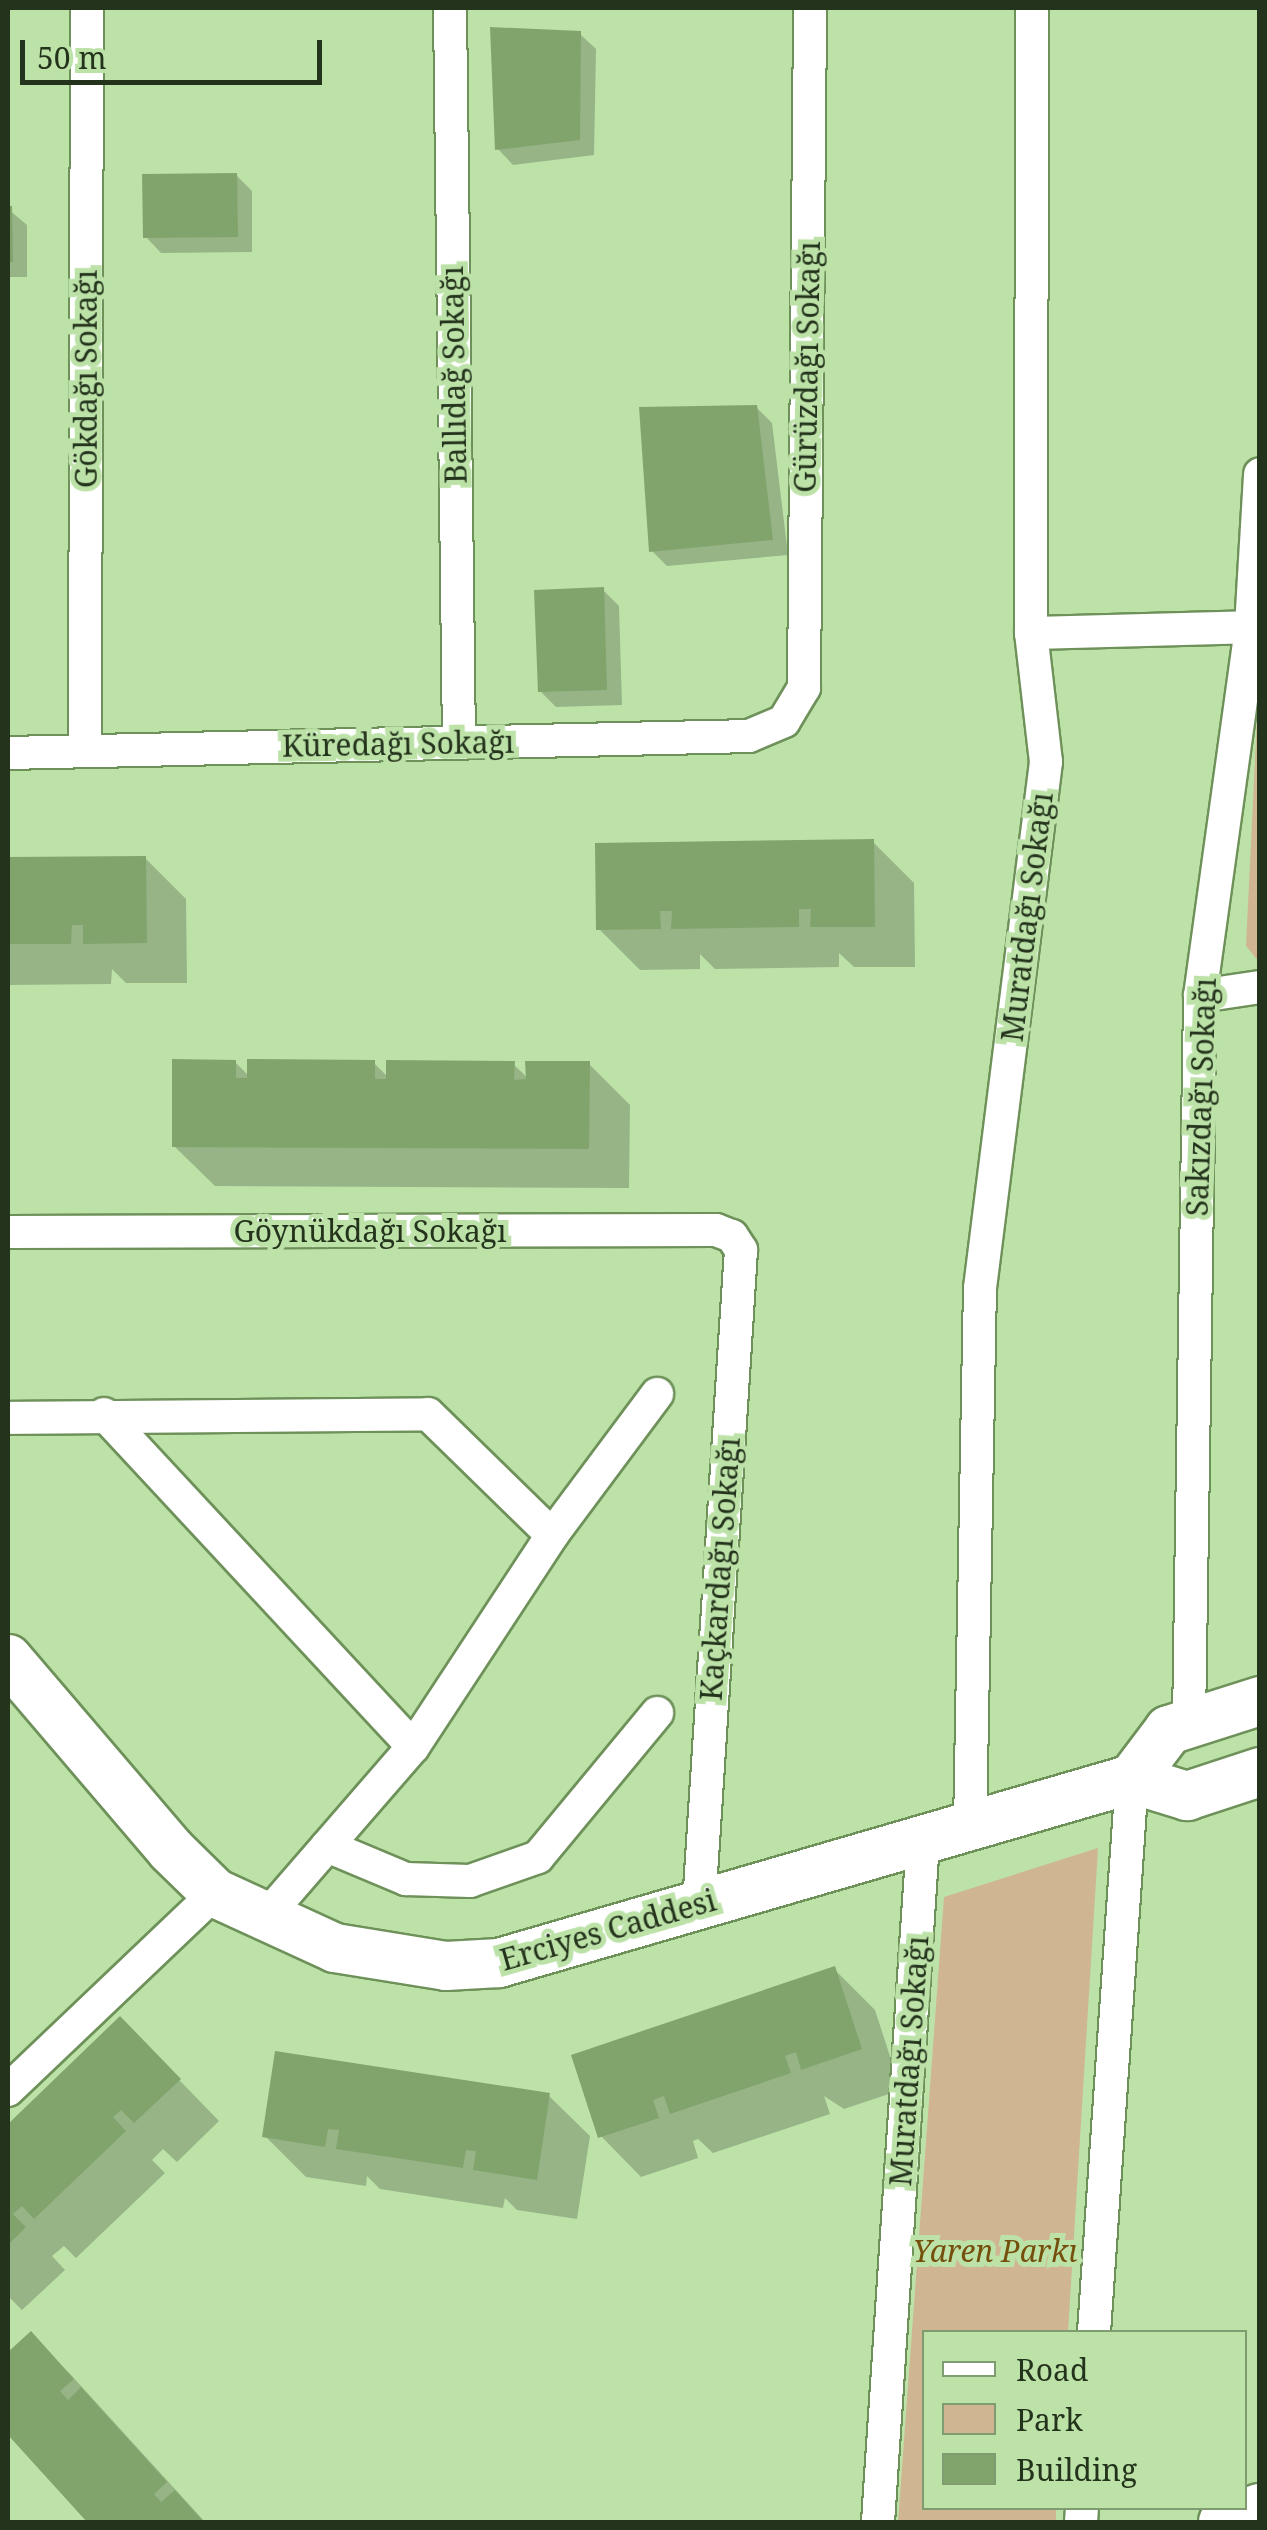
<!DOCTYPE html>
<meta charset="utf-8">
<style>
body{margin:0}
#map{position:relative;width:1267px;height:2530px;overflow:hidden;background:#bce2a8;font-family:"Noto Serif",serif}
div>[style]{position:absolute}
.green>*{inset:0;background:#d0b591}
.shadow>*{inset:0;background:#0003}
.building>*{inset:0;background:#81a46d}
.roads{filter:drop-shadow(2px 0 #6e915a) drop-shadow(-2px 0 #6e915a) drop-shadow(0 2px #6e915a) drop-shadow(0 -2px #6e915a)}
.street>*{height:32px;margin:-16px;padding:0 16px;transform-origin:16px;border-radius:16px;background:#fff}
.secondary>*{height:48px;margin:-24px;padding:0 24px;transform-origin:24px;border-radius:24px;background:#fff}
span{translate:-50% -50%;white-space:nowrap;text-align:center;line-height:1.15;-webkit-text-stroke:10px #bce2a8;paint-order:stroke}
.street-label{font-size:30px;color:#24331c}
.park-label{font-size:30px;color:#754f0c;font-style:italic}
.frame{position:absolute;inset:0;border:10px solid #24331c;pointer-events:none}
.legend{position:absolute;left:922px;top:2330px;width:325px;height:180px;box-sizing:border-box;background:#bce2a8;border:2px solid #7f9c70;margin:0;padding:12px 18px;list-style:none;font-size:30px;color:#24331c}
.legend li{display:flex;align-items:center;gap:20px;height:50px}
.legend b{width:50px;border:2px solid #7f9c70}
.scale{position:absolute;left:20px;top:40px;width:302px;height:45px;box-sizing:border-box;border:5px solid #24331c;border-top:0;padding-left:12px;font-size:30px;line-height:35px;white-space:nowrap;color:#24331c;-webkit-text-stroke:8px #bce2a8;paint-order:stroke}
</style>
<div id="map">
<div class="green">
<div style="clip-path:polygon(1259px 677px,1259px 962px,1246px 946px)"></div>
<div style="clip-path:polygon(1098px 1848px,1068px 2332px,924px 2332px,924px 2508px,1056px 2508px,1056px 2522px,898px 2522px,944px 1897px)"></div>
</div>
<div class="shadow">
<div style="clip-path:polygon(580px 34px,596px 49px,594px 155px,513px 165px,498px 149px)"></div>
<div style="clip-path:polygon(236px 175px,252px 191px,252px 252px,161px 253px,146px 237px)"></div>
<div style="clip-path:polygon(8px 209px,27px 225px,27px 277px,8px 277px)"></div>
<div style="clip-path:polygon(756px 407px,772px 423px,788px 555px,667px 566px,651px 550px)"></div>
<div style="clip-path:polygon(603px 590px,619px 606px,622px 705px,556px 707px,540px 691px)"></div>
<div style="clip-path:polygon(873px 842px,914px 883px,915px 967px,854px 967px,839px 953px,839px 967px,715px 969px,700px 954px,700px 969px,640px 970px,599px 929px)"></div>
<div style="clip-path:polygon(145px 858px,186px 899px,187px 983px,126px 983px,112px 969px,111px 984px,8px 985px,8px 860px)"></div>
<div style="clip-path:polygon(235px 1062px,250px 1077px,374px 1063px,388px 1077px,513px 1064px,528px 1078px,589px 1064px,630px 1105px,629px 1188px,215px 1186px,174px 1146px)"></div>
<div style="clip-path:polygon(834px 1969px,875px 2010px,901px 2090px,844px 2109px,824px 2096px,830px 2114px,713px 2153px,698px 2139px,693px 2141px,698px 2158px,641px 2177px,601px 2136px)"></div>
<div style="clip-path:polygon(120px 2019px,219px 2121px,177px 2162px,163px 2149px,152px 2160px,165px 2173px,76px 2258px,64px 2246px,52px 2256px,65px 2270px,22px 2310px,8px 2296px,8px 2128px)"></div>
<div style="clip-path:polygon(549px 2096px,590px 2136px,577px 2219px,517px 2210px,505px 2198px,503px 2208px,380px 2189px,367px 2176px,366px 2186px,306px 2177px,265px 2136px)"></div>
<div style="clip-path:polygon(30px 2335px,71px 2375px,205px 2522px,90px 2522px,8px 2432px,8px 2356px)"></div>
</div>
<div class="building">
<div style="clip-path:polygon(490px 27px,581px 31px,580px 140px,495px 150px)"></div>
<div style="clip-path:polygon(237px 173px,238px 237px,143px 238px,142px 174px)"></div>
<div style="clip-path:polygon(8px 206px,12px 206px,13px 262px,8px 262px)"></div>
<div style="clip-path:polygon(757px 405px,773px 540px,649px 552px,639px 407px)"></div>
<div style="clip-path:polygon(604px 587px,607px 690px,538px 692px,534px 590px)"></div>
<div style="clip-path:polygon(874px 839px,875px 927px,810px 927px,811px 909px,799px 909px,799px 927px,671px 929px,672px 911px,660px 911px,661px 929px,596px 930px,595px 843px)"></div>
<div style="clip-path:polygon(146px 856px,147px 943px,83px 944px,83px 925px,72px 925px,71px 944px,8px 944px,8px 857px)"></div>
<div style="clip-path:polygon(172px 1059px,236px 1060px,236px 1078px,247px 1078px,247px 1059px,375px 1060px,375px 1079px,386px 1079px,386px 1060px,515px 1061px,514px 1080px,526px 1079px,525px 1061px,590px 1061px,589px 1149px,172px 1147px)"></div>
<div style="clip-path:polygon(835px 1966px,862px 2049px,801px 2070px,796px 2052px,785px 2056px,791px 2073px,670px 2114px,664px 2096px,653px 2100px,659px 2118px,598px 2138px,571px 2055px)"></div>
<div style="clip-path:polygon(120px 2016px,181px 2079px,134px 2123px,121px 2110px,113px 2117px,126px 2131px,34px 2219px,22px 2206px,13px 2214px,26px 2227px,8px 2245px,8px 2124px)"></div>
<div style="clip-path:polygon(275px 2051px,550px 2093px,537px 2180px,473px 2170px,476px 2151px,466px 2150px,463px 2168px,336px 2149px,339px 2130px,328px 2129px,325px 2147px,262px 2137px)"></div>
<div style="clip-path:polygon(31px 2331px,74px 2379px,60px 2391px,68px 2400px,81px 2387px,167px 2482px,154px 2494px,161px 2502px,175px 2490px,204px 2522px,87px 2522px,8px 2435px,8px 2352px)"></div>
</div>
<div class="roads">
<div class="street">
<div style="left:450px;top:8px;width:735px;rotate:89.3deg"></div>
<div style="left:1031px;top:633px;width:229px;rotate:-1.5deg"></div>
<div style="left:85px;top:751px;width:743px;rotate:-89.85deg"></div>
<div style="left:8px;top:753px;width:741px;rotate:-1.31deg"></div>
<div style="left:749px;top:736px;width:38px;rotate:-23deg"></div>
<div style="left:784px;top:721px;width:39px;rotate:-59deg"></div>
<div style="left:804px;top:688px;width:680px;rotate:-89.49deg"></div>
<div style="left:1200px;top:996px;width:61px;rotate:-8.5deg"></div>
<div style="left:8px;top:1232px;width:708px;rotate:-0.16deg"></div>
<div style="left:716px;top:1230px;width:17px;rotate:21deg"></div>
<div style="left:732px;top:1236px;width:17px;rotate:57deg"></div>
<div style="left:741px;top:1250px;width:656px;rotate:93.67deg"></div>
<div style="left:104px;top:1414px;width:454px;rotate:47.1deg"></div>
<div style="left:8px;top:1418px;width:420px;rotate:-0.5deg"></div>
<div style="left:428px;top:1414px;width:173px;rotate:44.3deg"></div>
<div style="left:1189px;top:1723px;width:727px;rotate:-89.13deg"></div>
<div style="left:1200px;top:996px;width:373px;rotate:-82.1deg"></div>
<div style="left:1251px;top:627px;width:153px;rotate:-86.6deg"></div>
<div style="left:970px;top:1826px;width:538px;rotate:-88.94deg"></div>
<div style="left:980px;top:1288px;width:530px;rotate:-82.85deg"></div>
<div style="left:1046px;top:762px;width:130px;rotate:-96.6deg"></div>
<div style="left:1031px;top:633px;width:625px;rotate:-89.91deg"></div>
<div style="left:327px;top:1846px;width:86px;rotate:22.7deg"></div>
<div style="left:406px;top:1879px;width:64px;rotate:1.8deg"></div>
<div style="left:470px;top:1881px;width:72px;rotate:-19.4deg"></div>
<div style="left:538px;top:1857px;width:187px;rotate:-50.4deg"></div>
<div style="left:263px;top:1920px;width:229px;rotate:-49.1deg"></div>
<div style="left:413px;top:1747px;width:254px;rotate:-56.7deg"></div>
<div style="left:552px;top:1535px;width:176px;rotate:-53.3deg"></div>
<div style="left:8px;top:2090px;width:286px;rotate:-43.6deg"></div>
<div style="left:1094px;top:2332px;width:554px;rotate:-86.07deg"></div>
<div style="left:878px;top:2522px;width:683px;rotate:-86.22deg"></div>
<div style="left:1081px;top:2522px;width:14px;rotate:-86deg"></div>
</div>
<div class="secondary">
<div style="left:8px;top:1659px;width:251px;rotate:49.5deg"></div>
<div style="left:171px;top:1850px;width:62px;rotate:44.3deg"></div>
<div style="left:215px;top:1893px;width:132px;rotate:24.6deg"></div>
<div style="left:335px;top:1948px;width:112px;rotate:9.2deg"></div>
<div style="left:446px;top:1966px;width:53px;rotate:-3.2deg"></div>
<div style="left:499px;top:1963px;width:659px;rotate:-16.21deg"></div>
<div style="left:1260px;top:1701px;width:96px;rotate:162.3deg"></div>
<div style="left:1169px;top:1730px;width:61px;rotate:127.1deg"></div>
<div style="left:1132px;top:1779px;width:58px;rotate:17.2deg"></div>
<div style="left:1187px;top:1796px;width:77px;rotate:-18.2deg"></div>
<div style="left:1223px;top:2522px;width:40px;rotate:-21deg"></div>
</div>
</div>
<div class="street-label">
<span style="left:807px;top:367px;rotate:-89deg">Gürüzdağı Sokağı</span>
<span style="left:454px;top:375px;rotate:-91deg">Ballıdağ Sokağı</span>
<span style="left:86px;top:379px;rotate:-90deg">Gökdağı Sokağı</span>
<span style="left:398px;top:744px;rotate:-1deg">Küredağı Sokağı</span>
<span style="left:1027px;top:917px;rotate:-83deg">Muratdağı Sokağı</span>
<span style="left:1201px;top:1097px;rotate:-88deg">Sakızdağı Sokağı</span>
<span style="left:370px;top:1231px">Göynükdağı Sokağı</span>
<span style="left:720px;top:1569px;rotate:-86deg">Kaçkardağı Sokağı</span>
<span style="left:608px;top:1930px;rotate:-16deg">Erciyes Caddesi</span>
<span style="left:909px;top:2061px;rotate:-86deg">Muratdağı Sokağı</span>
</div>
<div class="park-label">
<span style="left:995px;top:2251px">Yaren Parkı</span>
</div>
<div class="frame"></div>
<ul class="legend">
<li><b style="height:12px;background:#fff"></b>Road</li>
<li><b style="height:28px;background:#d0b591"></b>Park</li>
<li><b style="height:28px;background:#81a46d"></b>Building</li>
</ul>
<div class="scale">50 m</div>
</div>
